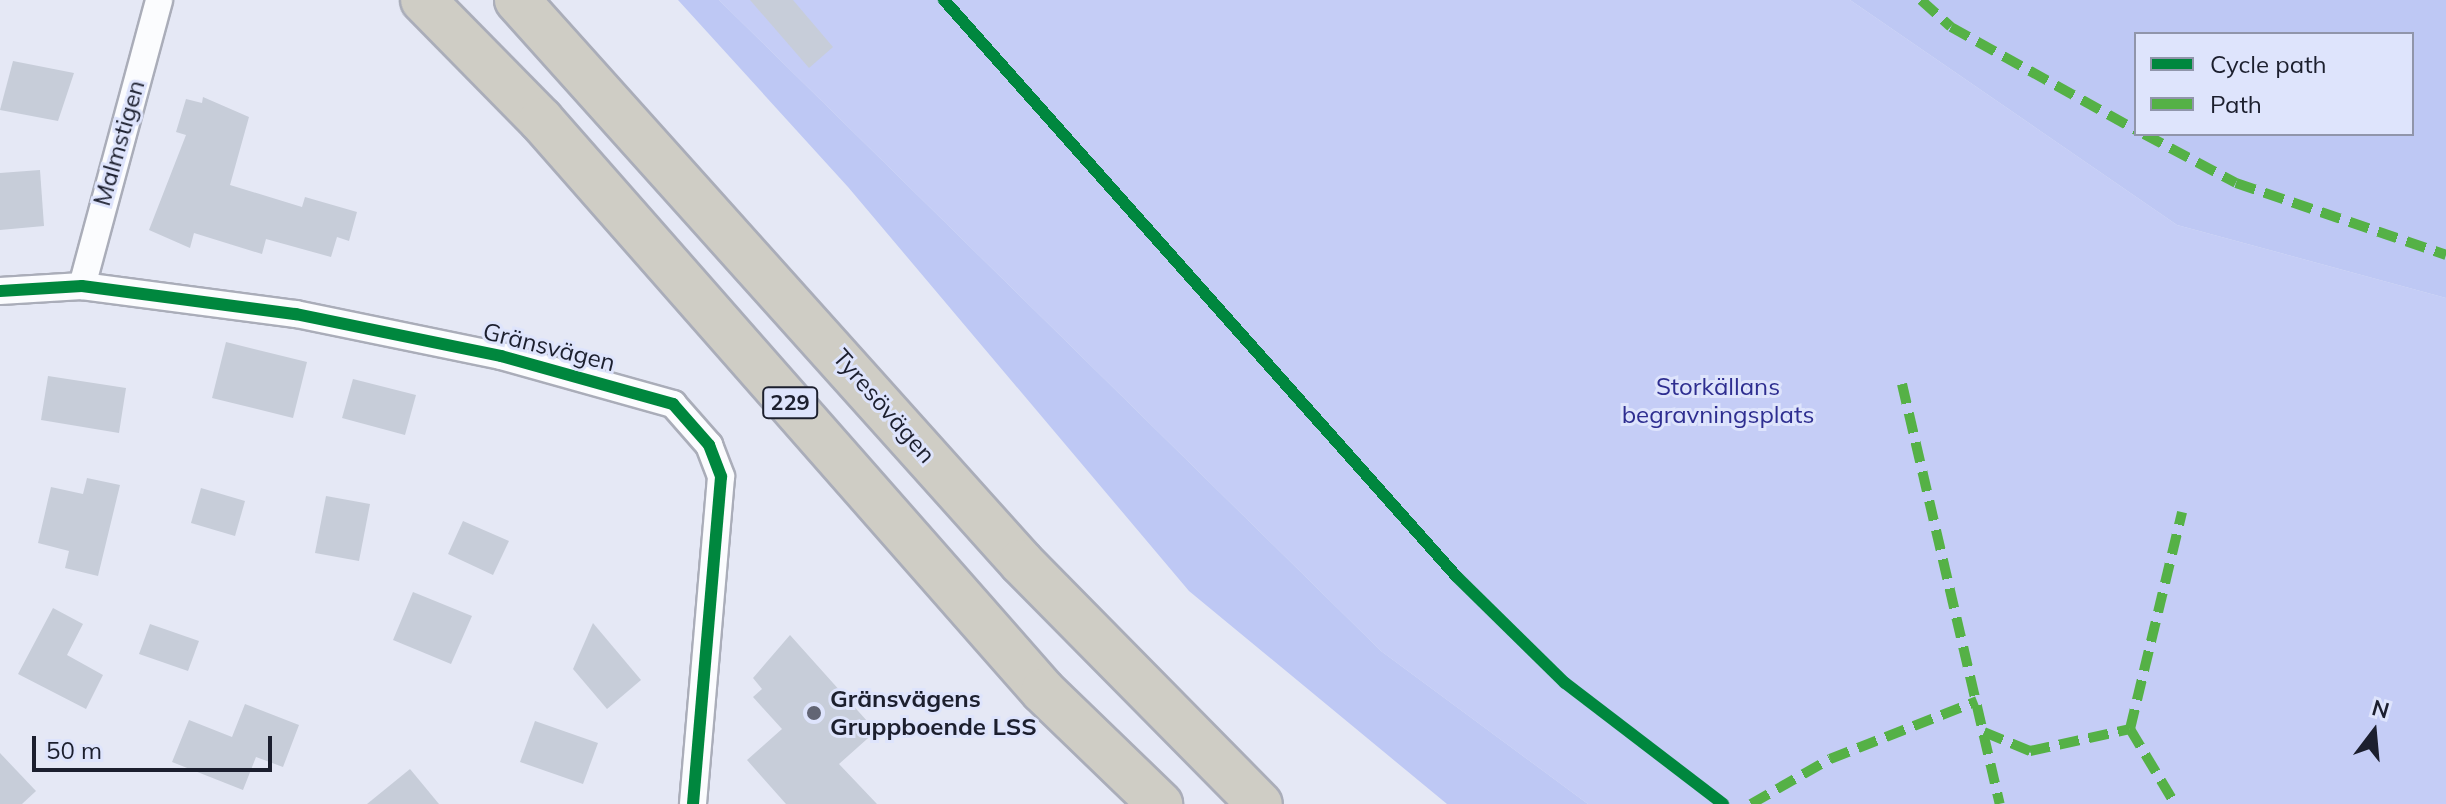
<!DOCTYPE html>
<meta charset="utf-8">
<style>
body{margin:0}
#map{position:relative;width:2446px;height:804px;overflow:hidden;background:#e5e8f5;font-family:Mulish,sans-serif}
div>[style]{position:absolute}
.green>*{inset:0;background:#c5cdf6}
.forest>*{inset:0;background:#bec8f4}
.building>*{inset:0;background:#c7cdd9}
.roads{filter:drop-shadow(2px 0 #aaadb9) drop-shadow(-2px 0 #aaadb9) drop-shadow(0 2px #aaadb9) drop-shadow(0 -2px #aaadb9)}
.minor>*{height:26px;margin:-13px;padding:0 13px;transform-origin:13px;border-radius:13px;background:#fbfcfe}
.motorway>*{height:44px;margin:-22px;padding:0 22px;transform-origin:22px;border-radius:22px;background:#cfcdc5}
.quiet>*{height:10px;margin-top:-5px;transform-origin:0;background:repeating-linear-gradient(90deg,#55b146 0 20px,transparent 0 30px)}
.cycleway>*{height:12px;margin:-6px;padding:0 6px;transform-origin:6px;border-radius:6px;background:#00873e}
.dots>*{width:22px;height:22px;translate:-50% -50%;box-sizing:border-box;border:4px solid #dee4fc;border-radius:50%}
span{translate:-50% -50%;white-space:nowrap;text-align:center;line-height:1.15;-webkit-text-stroke:6px #dee4fc;paint-order:stroke}
.shield-label span{padding:2px 6px;background:#dee4fc;border:2px solid;border-radius:6px;-webkit-text-stroke-width:0}
.shield-label{font-size:22px;color:#1c1f2e;font-weight:700}
.street-label{font-size:24px;color:#1c1f2e}
.park-label{font-size:24px;color:#2e2e90}
.poi-label{font-size:24px;color:#1c1f2e;font-weight:700}
.left{translate:0 -50%;text-align:left}
.legend{position:absolute;left:2134px;top:32px;width:280px;height:104px;box-sizing:border-box;background:#dee4fc;border:2px solid #9095aa;margin:0;padding:10px 14px;list-style:none;font-size:24px;color:#1c1f2e}
.legend li{display:flex;align-items:center;gap:16px;height:40px}
.legend b{width:40px;border:2px solid #9095aa}
.north{position:absolute;left:2334px;top:692px;width:80px;height:80px;-webkit-text-stroke:6px #dee4fc;paint-order:stroke;rotate:16deg;font-size:22px;font-weight:700;line-height:32px;text-align:center;color:#1c1f2e}
.north::after{content:'';display:block;margin:auto;width:28px;height:36px;background:#1c1f2e;clip-path:polygon(50% 0,100% 100%,50% 72%,0 100%)}
.scale{position:absolute;left:32px;top:736px;width:240px;height:36px;box-sizing:border-box;border:4px solid #1c1f2e;border-top:0;padding-left:10px;font-size:24px;line-height:28px;white-space:nowrap;color:#1c1f2e;-webkit-text-stroke:6px #dee4fc;paint-order:stroke}
</style>
<div id="map">
<div class="green">
<div style="clip-path:polygon(719px 0,1850px 0,2177px 225px,2446px 298px,2446px 804px,1588px 804px,1381px 651px)"></div>
</div>
<div class="forest">
<div style="clip-path:polygon(678px 0,719px 0,1381px 651px,1588px 804px,1447px 804px,1189px 591px,848px 187px)"></div>
<div style="clip-path:polygon(evenodd,1850px 0,2446px 0,2446px 298px,2177px 225px,1850px 0,2412px 34px,2412px 134px,2136px 134px,2136px 34px,2412px 34px)"></div>
</div>
<div class="building">
<div style="clip-path:polygon(750px 0,793px 0,833px 47px,809px 68px)"></div>
<div style="clip-path:polygon(13px 61px,74px 73px,58px 121px,0 110px)"></div>
<div style="clip-path:polygon(203px 97px,249px 117px,230px 185px,302px 207px,305px 197px,357px 212px,349px 241px,337px 237px,331px 257px,266px 239px,262px 254px,194px 233px,190px 248px,149px 230px,186px 135px,176px 132px,186px 99px,202px 103px)"></div>
<div style="clip-path:polygon(40px 170px,44px 226px,0 230px,0 173px)"></div>
<div style="clip-path:polygon(226px 342px,307px 362px,293px 418px,212px 398px)"></div>
<div style="clip-path:polygon(48px 376px,126px 388px,119px 433px,41px 420px)"></div>
<div style="clip-path:polygon(353px 379px,416px 395px,405px 435px,342px 418px)"></div>
<div style="clip-path:polygon(87px 478px,120px 485px,98px 576px,65px 568px,69px 551px,38px 543px,51px 487px,83px 494px)"></div>
<div style="clip-path:polygon(201px 488px,245px 501px,235px 536px,191px 523px)"></div>
<div style="clip-path:polygon(326px 496px,370px 504px,359px 561px,315px 553px)"></div>
<div style="clip-path:polygon(463px 521px,509px 541px,493px 575px,448px 554px)"></div>
<div style="clip-path:polygon(413px 592px,472px 616px,451px 664px,393px 640px)"></div>
<div style="clip-path:polygon(53px 608px,83px 624px,67px 655px,103px 675px,86px 709px,18px 674px)"></div>
<div style="clip-path:polygon(593px 623px,641px 680px,607px 709px,573px 669px)"></div>
<div style="clip-path:polygon(150px 624px,199px 641px,188px 671px,139px 654px)"></div>
<div style="clip-path:polygon(790px 635px,876px 731px,839px 764px,877px 804px,786px 804px,747px 760px,782px 729px,753px 697px,762px 689px,753px 678px)"></div>
<div style="clip-path:polygon(245px 704px,299px 725px,283px 767px,256px 757px,243px 790px,172px 762px,189px 720px,232px 737px)"></div>
<div style="clip-path:polygon(535px 721px,598px 743px,583px 784px,520px 762px)"></div>
<div style="clip-path:polygon(0 753px,36px 791px,22px 804px,0 804px)"></div>
<div style="clip-path:polygon(410px 769px,439px 804px,367px 804px)"></div>
</div>
<div class="roads">
<div class="minor">
<div style="left:82px;top:286px;width:296px;rotate:-74.9deg"></div>
<div style="left:0;top:291px;width:82px;rotate:-3.5deg"></div>
<div style="left:82px;top:286px;width:216px;rotate:7.5deg"></div>
<div style="left:296px;top:314px;width:209px;rotate:11.6deg"></div>
<div style="left:501px;top:356px;width:179px;rotate:15.6deg"></div>
<div style="left:673px;top:404px;width:55px;rotate:48.7deg"></div>
<div style="left:709px;top:445px;width:34px;rotate:69deg"></div>
<div style="left:721px;top:477px;width:328px;rotate:94.9deg"></div>
</div>
<div class="motorway">
<div style="left:423px;top:0;width:168px;rotate:45.5deg"></div>
<div style="left:541px;top:120px;width:760px;rotate:48.68deg"></div>
<div style="left:1043px;top:691px;width:163px;rotate:44deg"></div>
<div style="left:517px;top:0;width:755px;rotate:48.11deg"></div>
<div style="left:1021px;top:562px;width:340px;rotate:45.4deg"></div>
</div>
</div>
<div class="quiet">
<div style="left:1921px;top:0;width:40px;rotate:42deg"></div>
<div style="left:1951px;top:27px;width:212px;rotate:29.1deg"></div>
<div style="left:2144px;top:134px;width:104px;rotate:28deg"></div>
<div style="left:2236px;top:183px;width:222px;rotate:18.9deg"></div>
<div style="left:1902px;top:384px;width:431px;rotate:76.9deg"></div>
<div style="left:2130px;top:729px;width:223px;rotate:-76.5deg"></div>
<div style="left:1984px;top:732px;width:50px;rotate:22.4deg"></div>
<div style="left:2030px;top:751px;width:102px;rotate:-12.4deg"></div>
<div style="left:2130px;top:729px;width:87px;rotate:59deg"></div>
<div style="left:1751px;top:804px;width:91px;rotate:-29.7deg"></div>
<div style="left:1830px;top:759px;width:158px;rotate:-21.5deg"></div>
</div>
<div class="cycleway">
<div style="left:944px;top:0;width:772px;rotate:48.36deg"></div>
<div style="left:1457px;top:577px;width:151px;rotate:44.5deg"></div>
<div style="left:1565px;top:683px;width:199px;rotate:37.4deg"></div>
<div style="left:0;top:291px;width:82px;rotate:-3.5deg"></div>
<div style="left:82px;top:286px;width:216px;rotate:7.5deg"></div>
<div style="left:296px;top:314px;width:209px;rotate:11.6deg"></div>
<div style="left:501px;top:356px;width:179px;rotate:15.6deg"></div>
<div style="left:673px;top:404px;width:55px;rotate:48.7deg"></div>
<div style="left:709px;top:445px;width:34px;rotate:69deg"></div>
<div style="left:721px;top:477px;width:328px;rotate:94.9deg"></div>
</div>
<div class="dots">
<div style="left:814px;top:713px;background:#626574"></div>
</div>
<div class="shield-label">
<span style="left:790px;top:403px">229</span>
</div>
<div class="street-label">
<span style="left:119px;top:143px;rotate:-74deg">Malmstigen</span>
<span style="left:549px;top:347px;rotate:14deg">Gränsvägen</span>
<span style="left:884px;top:406px;rotate:49deg">Tyresövägen</span>
</div>
<div class="park-label">
<span style="left:1718px;top:401px">Storkällans<br>begravningsplats</span>
</div>
<div class="poi-label">
<span class="left" style="left:830px;top:713px">Gränsvägens<br>Gruppboende LSS</span>
</div>
<ul class="legend">
<li><b style="height:10px;background:#00873e"></b>Cycle path</li>
<li><b style="height:10px;background:#55b146"></b>Path</li>
</ul>
<div class="north">N</div>
<div class="scale">50 m</div>
</div>
